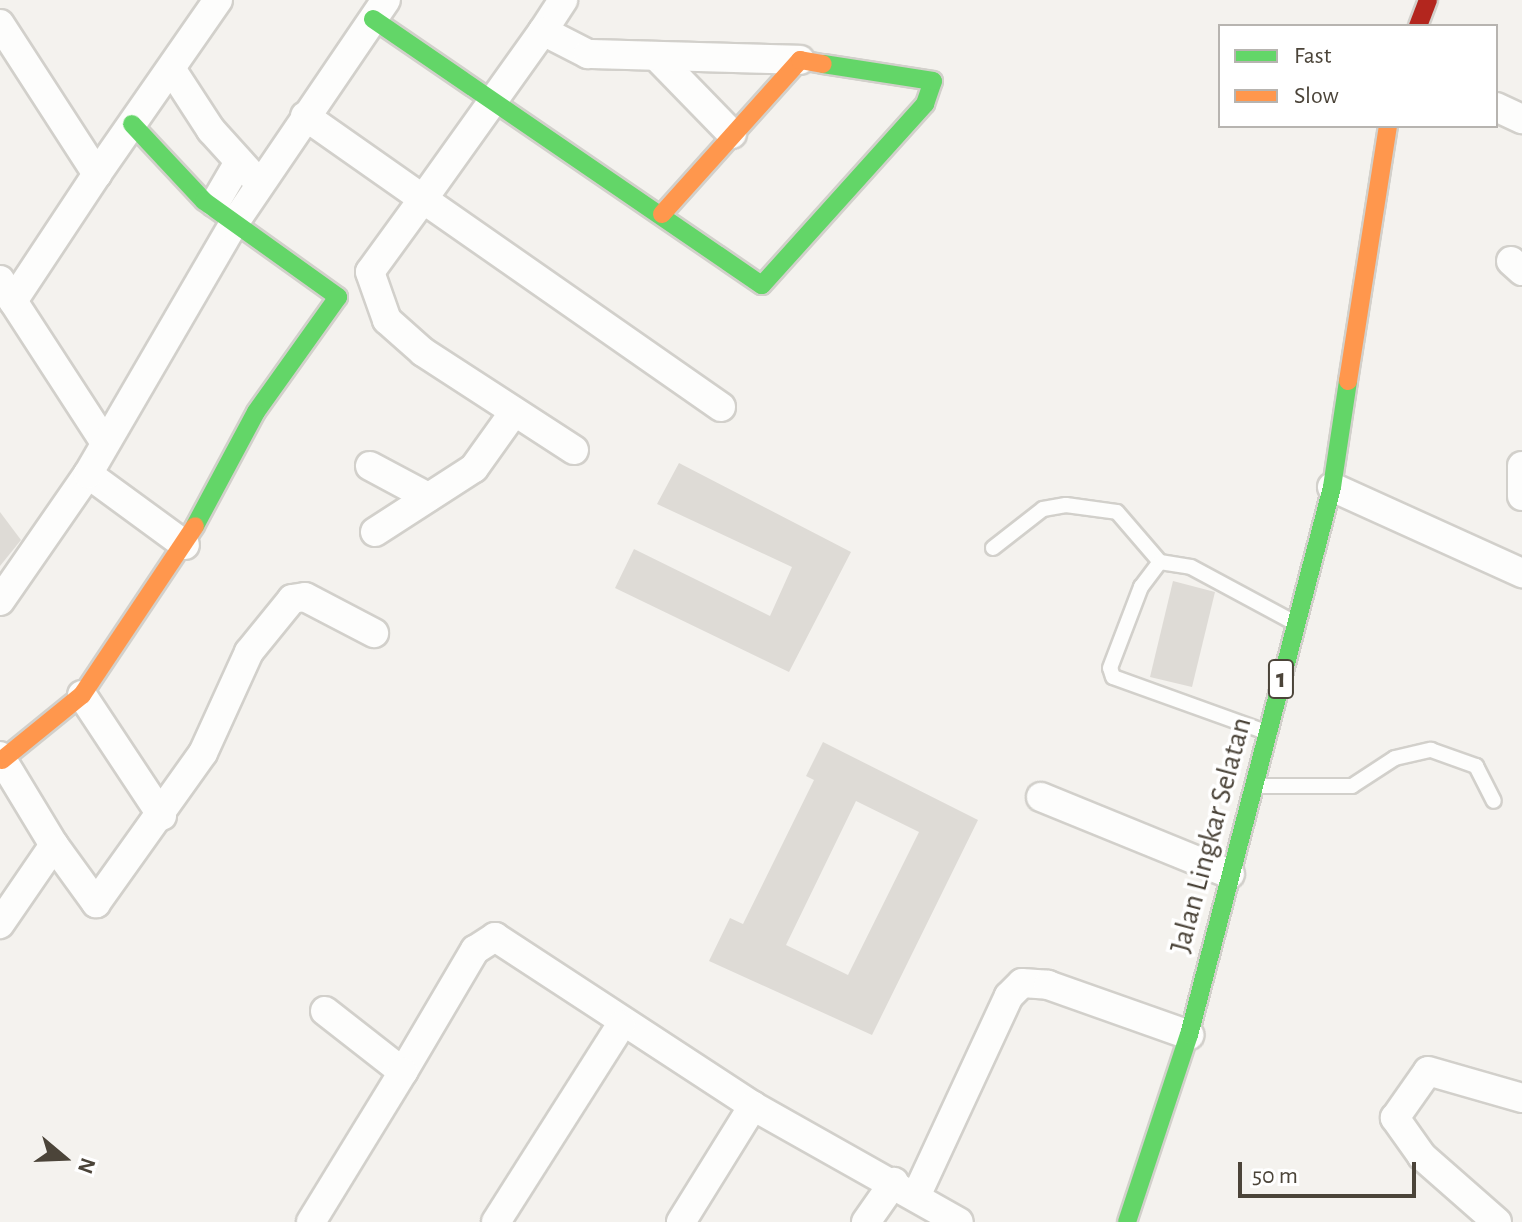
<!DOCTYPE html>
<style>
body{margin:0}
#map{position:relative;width:1522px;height:1222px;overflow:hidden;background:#f4f2ee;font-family:"Alegreya Sans",sans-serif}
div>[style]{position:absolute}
.building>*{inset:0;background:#dedbd6}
.roads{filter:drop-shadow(2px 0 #d2d0cb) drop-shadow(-2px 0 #d2d0cb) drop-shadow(0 2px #d2d0cb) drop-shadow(0 -2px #d2d0cb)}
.lane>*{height:14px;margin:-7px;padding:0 7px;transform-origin:7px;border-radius:7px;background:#fdfdfc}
.street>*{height:28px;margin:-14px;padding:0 14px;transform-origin:14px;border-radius:14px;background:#fdfdfc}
.fast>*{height:18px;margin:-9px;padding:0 9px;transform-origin:9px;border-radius:9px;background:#63d668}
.slow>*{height:18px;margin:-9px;padding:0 9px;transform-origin:9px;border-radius:9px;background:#ff974d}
.jam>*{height:18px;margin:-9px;padding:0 9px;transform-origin:9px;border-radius:9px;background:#b3261e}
span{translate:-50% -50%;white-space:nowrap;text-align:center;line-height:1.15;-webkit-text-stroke:7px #fff;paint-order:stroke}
.shield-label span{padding:2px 6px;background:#fff;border:2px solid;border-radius:6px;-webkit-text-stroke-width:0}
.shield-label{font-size:28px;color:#4b4439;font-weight:700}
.street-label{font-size:30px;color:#4b4439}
.legend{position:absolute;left:1218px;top:24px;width:280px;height:104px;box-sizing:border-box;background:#fff;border:2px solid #b7b4b0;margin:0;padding:10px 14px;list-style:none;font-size:24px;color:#4b4439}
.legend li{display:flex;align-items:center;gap:16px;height:40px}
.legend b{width:40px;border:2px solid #b7b4b0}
.north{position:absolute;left:24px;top:1118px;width:80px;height:80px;-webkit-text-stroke:6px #fff;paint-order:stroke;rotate:109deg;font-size:22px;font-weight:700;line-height:32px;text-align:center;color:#4b4439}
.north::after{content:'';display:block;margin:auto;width:28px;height:36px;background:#4b4439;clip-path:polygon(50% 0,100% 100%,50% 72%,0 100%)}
.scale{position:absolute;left:1238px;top:1162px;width:178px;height:36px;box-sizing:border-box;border:4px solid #4b4439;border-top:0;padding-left:10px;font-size:24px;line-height:28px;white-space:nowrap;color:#4b4439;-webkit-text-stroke:6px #fff;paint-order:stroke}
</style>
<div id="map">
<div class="building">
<div style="clip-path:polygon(679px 463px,851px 552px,789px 672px,615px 588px,634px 549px,770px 616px,792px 567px,657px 504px)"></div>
<div style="clip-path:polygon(0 512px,21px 540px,0 566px)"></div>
<div style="clip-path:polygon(1173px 581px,1215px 592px,1192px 687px,1150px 677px)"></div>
<div style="clip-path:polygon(evenodd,823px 742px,978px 820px,872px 1035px,709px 961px,730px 918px,743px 924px,814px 780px,806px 776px,823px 742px,856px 801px,919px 832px,848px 975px,786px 945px,856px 801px)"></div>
</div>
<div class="roads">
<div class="lane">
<div style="left:993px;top:548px;width:63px;rotate:-38deg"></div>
<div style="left:1043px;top:509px;width:23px;rotate:-10deg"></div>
<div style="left:1066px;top:505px;width:51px;rotate:7.8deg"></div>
<div style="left:1117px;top:512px;width:66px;rotate:49.3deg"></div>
<div style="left:1263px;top:731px;width:159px;rotate:-160.2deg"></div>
<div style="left:1113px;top:677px;width:9px;rotate:-108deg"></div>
<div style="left:1110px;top:668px;width:87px;rotate:-69.1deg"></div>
<div style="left:1141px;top:587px;width:31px;rotate:-53deg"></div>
<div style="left:1160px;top:562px;width:31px;rotate:9deg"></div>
<div style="left:1191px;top:567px;width:116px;rotate:28.3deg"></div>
<div style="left:1261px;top:786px;width:91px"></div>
<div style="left:1352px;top:786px;width:51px;rotate:-33.1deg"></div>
<div style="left:1395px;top:758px;width:37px;rotate:-13deg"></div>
<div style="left:1431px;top:750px;width:48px;rotate:19.6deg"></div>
<div style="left:1476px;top:766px;width:39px;rotate:63deg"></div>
</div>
<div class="street">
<div style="left:0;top:24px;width:179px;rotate:57.1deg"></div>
<div style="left:97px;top:174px;width:212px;rotate:-55.2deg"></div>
<div style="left:543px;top:31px;width:37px;rotate:-57deg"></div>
<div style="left:658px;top:58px;width:106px;rotate:45.8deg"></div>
<div style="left:172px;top:70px;width:72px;rotate:57deg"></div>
<div style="left:211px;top:130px;width:73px;rotate:47.8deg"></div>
<div style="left:1496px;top:107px;width:29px;rotate:25deg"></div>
<div style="left:305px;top:116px;width:144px;rotate:35.1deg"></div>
<div style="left:423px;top:199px;width:90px;rotate:126deg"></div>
<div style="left:370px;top:272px;width:51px;rotate:70.5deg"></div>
<div style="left:387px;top:320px;width:48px;rotate:41.6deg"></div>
<div style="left:423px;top:352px;width:180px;rotate:33deg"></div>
<div style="left:215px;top:203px;width:48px;rotate:-59.7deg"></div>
<div style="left:1511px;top:261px;width:15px;rotate:42deg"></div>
<div style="left:0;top:280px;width:25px;rotate:58deg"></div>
<div style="left:13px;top:301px;width:152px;rotate:-56.5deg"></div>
<div style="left:13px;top:301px;width:167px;rotate:57deg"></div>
<div style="left:721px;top:407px;width:363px;rotate:-145.1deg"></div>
<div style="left:423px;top:199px;width:206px;rotate:-54.5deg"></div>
<div style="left:543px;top:31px;width:51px;rotate:27.1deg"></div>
<div style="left:588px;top:54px;width:212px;rotate:1.6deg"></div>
<div style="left:370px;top:466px;width:66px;rotate:28.1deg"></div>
<div style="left:1522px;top:466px;width:30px;rotate:90deg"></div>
<div style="left:88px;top:474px;width:120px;rotate:36.2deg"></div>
<div style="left:1332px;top:487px;width:209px;rotate:24.4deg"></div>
<div style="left:375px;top:532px;width:118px;rotate:-32.9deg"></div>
<div style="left:474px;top:468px;width:69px;rotate:-54.5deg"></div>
<div style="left:0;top:601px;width:155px;rotate:-55.3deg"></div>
<div style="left:88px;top:474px;width:288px;rotate:-59.8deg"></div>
<div style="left:233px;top:225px;width:272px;rotate:-55.8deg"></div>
<div style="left:82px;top:695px;width:145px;rotate:56.5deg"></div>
<div style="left:0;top:756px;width:104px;rotate:58.8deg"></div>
<div style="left:54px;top:845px;width:96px;rotate:124.4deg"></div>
<div style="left:1041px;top:797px;width:204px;rotate:22.2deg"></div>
<div style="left:54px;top:845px;width:72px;rotate:54.1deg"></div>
<div style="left:96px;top:903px;width:184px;rotate:-54.5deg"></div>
<div style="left:203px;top:753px;width:111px;rotate:-65.5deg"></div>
<div style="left:249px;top:652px;width:68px;rotate:-50.9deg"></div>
<div style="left:292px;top:599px;width:13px;rotate:-9deg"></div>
<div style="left:305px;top:597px;width:78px;rotate:27.6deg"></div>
<div style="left:325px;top:1011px;width:99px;rotate:38deg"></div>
<div style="left:403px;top:1072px;width:142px;rotate:-59.5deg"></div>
<div style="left:475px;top:950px;width:24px;rotate:-33deg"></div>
<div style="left:495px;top:937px;width:308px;rotate:33.2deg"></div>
<div style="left:753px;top:1106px;width:236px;rotate:29.4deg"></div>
<div style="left:917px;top:1194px;width:218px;rotate:-65.1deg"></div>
<div style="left:1009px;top:996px;width:18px;rotate:-45deg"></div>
<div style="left:1022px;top:983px;width:26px;rotate:4deg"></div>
<div style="left:1048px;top:985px;width:150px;rotate:19.5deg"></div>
<div style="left:311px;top:1222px;width:176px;rotate:-58.5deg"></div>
<div style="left:496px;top:1222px;width:233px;rotate:-57.6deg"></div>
<div style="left:681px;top:1222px;width:137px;rotate:-58.2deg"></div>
<div style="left:866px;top:1222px;width:49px;rotate:-55deg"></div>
<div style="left:1497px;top:1222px;width:100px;rotate:-138.7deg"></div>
<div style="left:1422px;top:1156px;width:47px;rotate:-125.4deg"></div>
<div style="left:1395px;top:1118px;width:57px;rotate:-54.9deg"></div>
<div style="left:1428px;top:1071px;width:98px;rotate:16deg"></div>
</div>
<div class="fast">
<div style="left:373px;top:19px;width:471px;rotate:34.4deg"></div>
<div style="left:762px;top:285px;width:244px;rotate:-48deg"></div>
<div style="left:925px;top:104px;width:24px;rotate:-71deg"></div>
<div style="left:933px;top:81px;width:111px;rotate:-171.2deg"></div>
<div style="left:132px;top:124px;width:105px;rotate:46.9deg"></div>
<div style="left:204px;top:201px;width:165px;rotate:35.6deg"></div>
<div style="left:338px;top:297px;width:141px;rotate:125.5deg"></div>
<div style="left:256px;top:412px;width:129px;rotate:118.2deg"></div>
<div style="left:1127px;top:1222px;width:197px;rotate:-71.7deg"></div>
<div style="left:1189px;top:1035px;width:566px;rotate:-75.37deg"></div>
<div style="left:1332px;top:487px;width:107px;rotate:-81.4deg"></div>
</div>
<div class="slow">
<div style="left:662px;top:214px;width:207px;rotate:-48.1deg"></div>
<div style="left:800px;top:60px;width:23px;rotate:10deg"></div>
<div style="left:1348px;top:381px;width:258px;rotate:-81.1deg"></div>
<div style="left:2px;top:760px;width:103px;rotate:-39.1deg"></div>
<div style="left:82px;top:695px;width:203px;rotate:-56.2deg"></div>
</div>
<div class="jam">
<div style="left:1418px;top:26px;width:28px;rotate:-69deg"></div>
</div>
</div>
<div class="shield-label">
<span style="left:1281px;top:679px">1</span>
</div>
<div class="street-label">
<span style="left:1211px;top:835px;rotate:-75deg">Jalan Lingkar Selatan</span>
</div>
<ul class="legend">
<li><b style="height:10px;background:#63d668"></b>Fast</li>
<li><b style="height:10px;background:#ff974d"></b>Slow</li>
</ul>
<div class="north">N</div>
<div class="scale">50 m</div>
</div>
